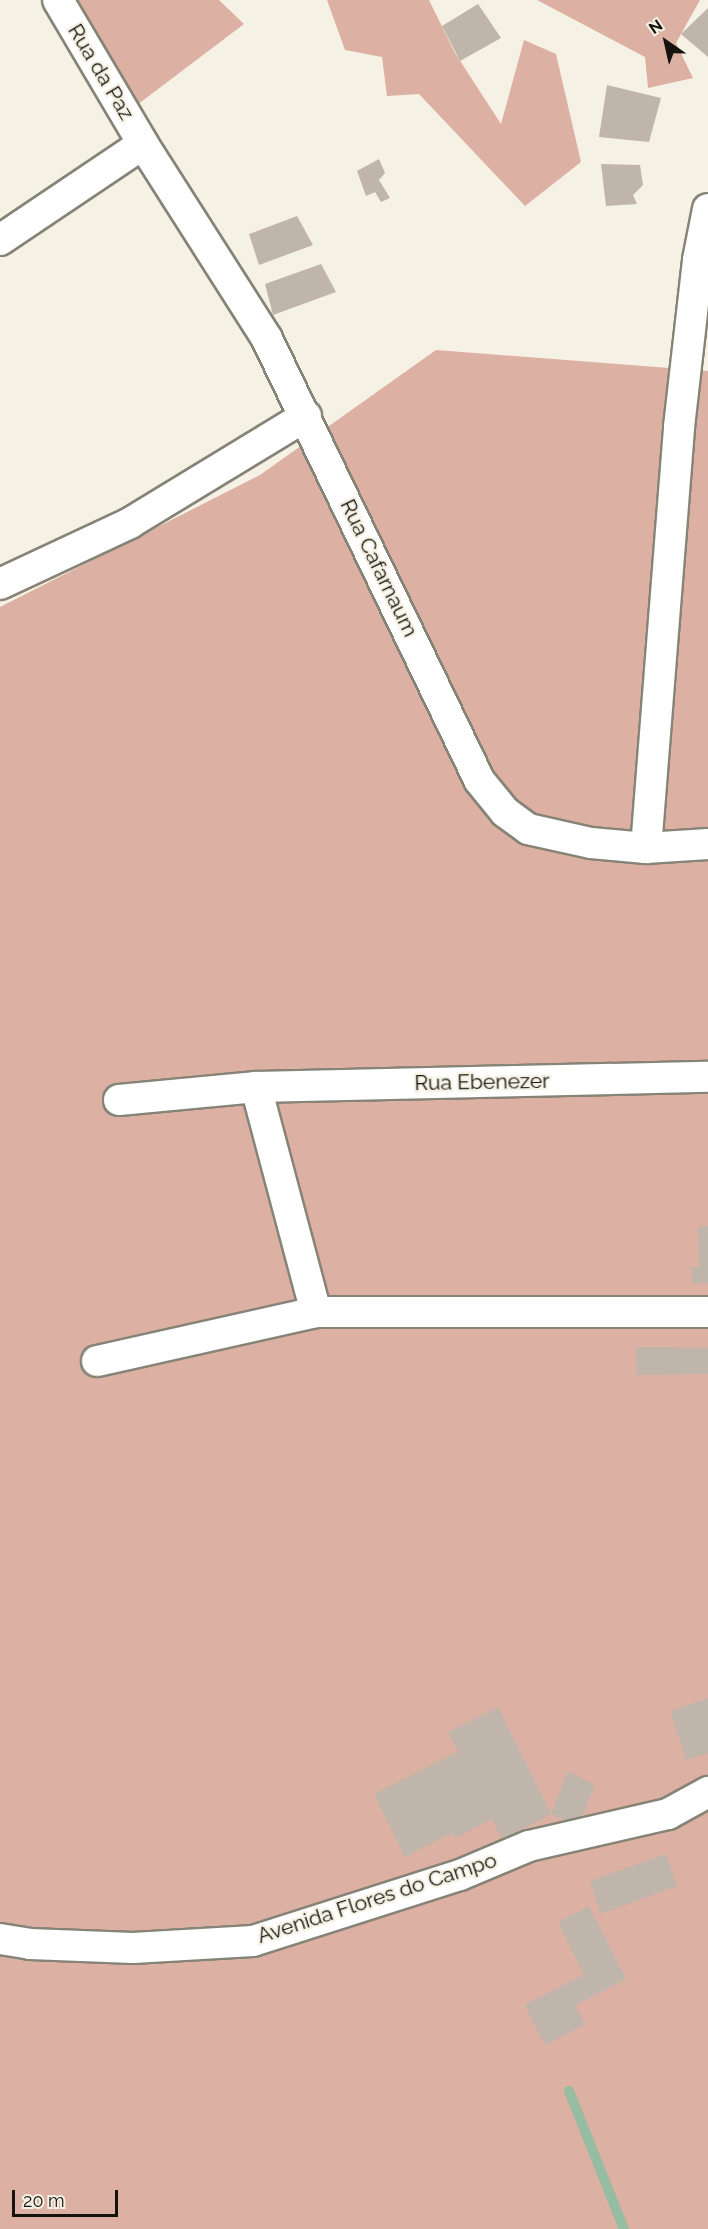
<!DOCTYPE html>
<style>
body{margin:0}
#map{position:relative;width:708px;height:2229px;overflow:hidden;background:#f5f1e4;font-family:Raleway,sans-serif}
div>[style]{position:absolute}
.forest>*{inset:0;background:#dcb0a2}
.stream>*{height:10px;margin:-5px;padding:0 5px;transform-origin:5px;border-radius:5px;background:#96bca1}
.building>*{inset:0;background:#bfb5ab}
.roads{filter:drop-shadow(2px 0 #868377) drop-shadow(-2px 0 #868377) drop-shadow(0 2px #868377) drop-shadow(0 -2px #868377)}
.minor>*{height:30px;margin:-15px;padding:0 15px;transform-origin:15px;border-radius:15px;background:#fff}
span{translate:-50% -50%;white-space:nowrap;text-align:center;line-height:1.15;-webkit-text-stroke:4.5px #f5f1e4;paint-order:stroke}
.street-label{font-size:21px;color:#14130e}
.north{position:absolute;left:636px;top:12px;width:60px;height:60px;-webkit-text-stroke:4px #f5f1e4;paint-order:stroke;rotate:326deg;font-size:16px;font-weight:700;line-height:24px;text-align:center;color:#14130e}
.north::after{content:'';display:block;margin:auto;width:21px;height:27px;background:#14130e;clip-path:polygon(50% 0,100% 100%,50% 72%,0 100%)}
.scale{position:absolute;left:12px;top:2190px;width:106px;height:27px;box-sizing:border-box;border:3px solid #14130e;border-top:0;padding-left:8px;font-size:18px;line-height:21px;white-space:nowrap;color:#14130e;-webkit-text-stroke:4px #f5f1e4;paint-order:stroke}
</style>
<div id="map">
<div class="forest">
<div style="clip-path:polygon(75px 0,219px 0,244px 24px,133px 108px)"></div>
<div style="clip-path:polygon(327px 0,429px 0,455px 53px,501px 124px,524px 40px,556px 54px,581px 162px,525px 206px,419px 94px,387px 96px,382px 57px,345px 50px)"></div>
<div style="clip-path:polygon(537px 0,700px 0,676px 43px,693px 78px,648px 88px,645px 57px)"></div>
<div style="clip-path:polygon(436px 350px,708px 371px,708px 2229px,0 2229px,0 607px,260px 475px)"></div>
</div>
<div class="stream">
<div style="left:569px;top:2091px;width:149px;rotate:68.3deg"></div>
</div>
<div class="building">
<div style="clip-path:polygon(478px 4px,501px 38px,460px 61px,442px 26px)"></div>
<div style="clip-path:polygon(708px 8px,708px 57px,681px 34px)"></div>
<div style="clip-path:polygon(607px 85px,661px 98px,649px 142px,599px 137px)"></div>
<div style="clip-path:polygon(379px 159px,385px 173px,379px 180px,390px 198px,381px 202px,375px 192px,366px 196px,357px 171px)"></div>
<div style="clip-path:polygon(601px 164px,640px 165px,643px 185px,633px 195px,637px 204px,606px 206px)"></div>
<div style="clip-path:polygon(297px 216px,313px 245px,259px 265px,249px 234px)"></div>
<div style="clip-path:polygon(321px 264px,336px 292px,273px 315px,265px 284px)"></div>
<div style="clip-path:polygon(708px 1226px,708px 1283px,692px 1283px,691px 1267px,699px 1267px,698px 1227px)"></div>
<div style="clip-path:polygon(636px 1347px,708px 1348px,708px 1374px,637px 1375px)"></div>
<div style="clip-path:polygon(708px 1698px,708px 1753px,686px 1760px,670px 1711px)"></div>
<div style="clip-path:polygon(498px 1707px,551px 1814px,502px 1839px,492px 1819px,455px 1838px,452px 1833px,405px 1857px,374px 1794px,458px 1751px,448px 1732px)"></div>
<div style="clip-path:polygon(568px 1771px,595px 1785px,578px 1825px,551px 1814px)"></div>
<div style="clip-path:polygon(666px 1854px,677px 1886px,601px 1914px,590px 1881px)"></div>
<div style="clip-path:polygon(589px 1906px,626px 1979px,575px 2005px,585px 2024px,545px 2045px,525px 2005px,584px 1975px,558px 1922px)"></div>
</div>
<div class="roads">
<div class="minor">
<div style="left:58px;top:0;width:167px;rotate:59.4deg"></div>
<div style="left:143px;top:144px;width:231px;rotate:57.5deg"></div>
<div style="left:267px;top:339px;width:489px;rotate:64.3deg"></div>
<div style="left:479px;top:780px;width:41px;rotate:50.9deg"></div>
<div style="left:505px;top:812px;width:29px;rotate:36deg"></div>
<div style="left:528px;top:829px;width:65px;rotate:12.5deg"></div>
<div style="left:591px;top:843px;width:55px;rotate:5.2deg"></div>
<div style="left:646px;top:848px;width:62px;rotate:-3.7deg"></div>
<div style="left:0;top:240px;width:172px;rotate:-33.9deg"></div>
<div style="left:0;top:584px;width:144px;rotate:-25.1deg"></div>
<div style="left:130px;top:523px;width:206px;rotate:-31.3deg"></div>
<div style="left:646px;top:848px;width:422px;rotate:-85.5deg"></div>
<div style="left:679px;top:427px;width:168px;rotate:-83.5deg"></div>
<div style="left:698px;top:260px;width:52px;rotate:-78.9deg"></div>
<div style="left:256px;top:1087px;width:233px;rotate:75.1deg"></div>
<div style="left:119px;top:1100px;width:138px;rotate:-5.4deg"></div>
<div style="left:256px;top:1087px;width:452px;rotate:-1.3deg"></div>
<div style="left:97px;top:1361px;width:224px;rotate:-12.6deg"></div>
<div style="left:316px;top:1312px;width:392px"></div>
<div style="left:0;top:1939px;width:30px;rotate:9deg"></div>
<div style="left:30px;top:1944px;width:103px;rotate:2.2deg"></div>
<div style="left:133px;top:1948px;width:120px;rotate:-3.3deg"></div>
<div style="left:253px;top:1941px;width:217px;rotate:-17.7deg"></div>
<div style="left:460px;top:1875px;width:75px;rotate:-22.8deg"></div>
<div style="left:529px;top:1846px;width:143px;rotate:-13deg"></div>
<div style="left:668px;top:1814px;width:46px;rotate:-28.8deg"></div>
</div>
</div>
<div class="street-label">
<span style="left:101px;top:72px;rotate:59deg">Rua da Paz</span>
<span style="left:379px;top:568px;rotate:64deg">Rua Cafarnaum</span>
<span style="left:482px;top:1082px;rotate:-1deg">Rua Ebenezer</span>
<span style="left:377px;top:1898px;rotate:-18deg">Avenida Flores do Campo</span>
</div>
<div class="north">N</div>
<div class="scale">20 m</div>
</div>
